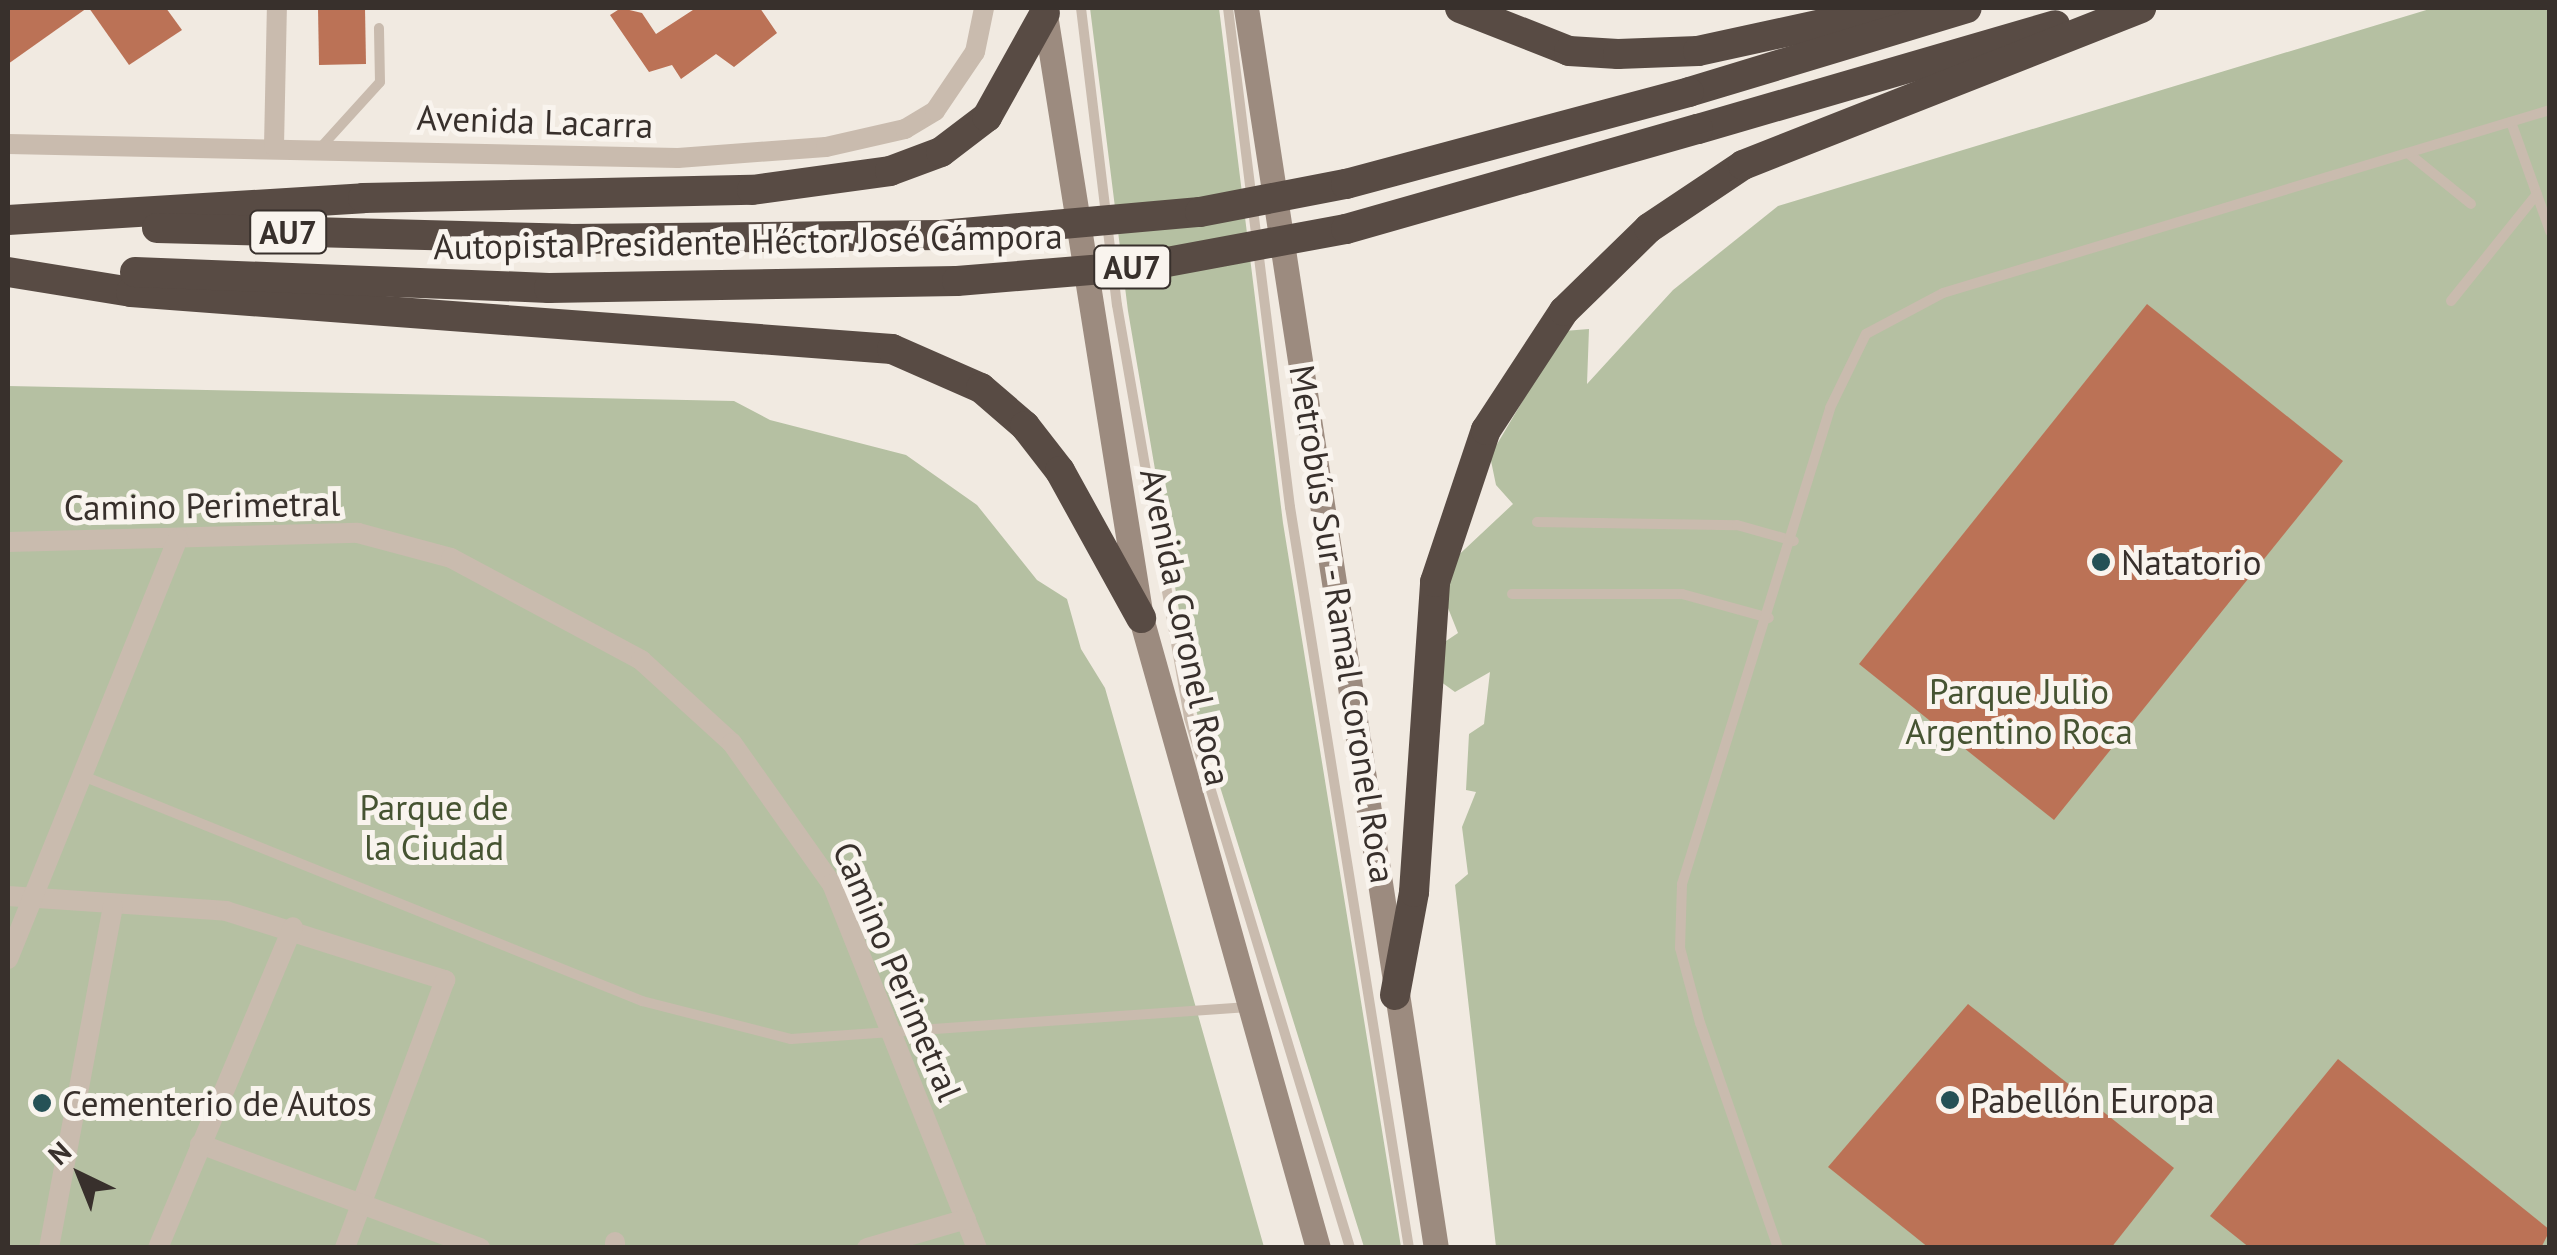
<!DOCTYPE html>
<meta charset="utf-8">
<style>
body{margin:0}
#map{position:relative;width:2557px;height:1255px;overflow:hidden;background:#f1eae1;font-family:"PT Sans",sans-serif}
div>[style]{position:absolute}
.green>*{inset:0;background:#b5c0a2}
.building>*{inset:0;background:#bb7256}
.lane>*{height:10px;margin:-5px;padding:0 5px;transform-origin:5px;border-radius:5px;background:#c9bbae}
.street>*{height:20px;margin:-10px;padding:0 10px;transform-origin:10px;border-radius:10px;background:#c9bbae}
.secondary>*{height:25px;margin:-12.5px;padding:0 12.5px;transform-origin:12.5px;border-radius:12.5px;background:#9c8b7f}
.highway>*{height:30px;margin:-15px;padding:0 15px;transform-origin:15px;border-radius:15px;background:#584b44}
.highway-bridge>*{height:30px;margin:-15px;padding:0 15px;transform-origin:15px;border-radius:15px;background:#584b44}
.dots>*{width:28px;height:28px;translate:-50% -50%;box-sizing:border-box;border:5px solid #f9f4ee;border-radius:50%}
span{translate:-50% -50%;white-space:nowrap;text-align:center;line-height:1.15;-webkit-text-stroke:10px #f9f4ee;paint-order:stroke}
.shield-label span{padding:2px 8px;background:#f9f4ee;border:2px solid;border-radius:8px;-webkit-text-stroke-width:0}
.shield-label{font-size:32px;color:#38302c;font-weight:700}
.street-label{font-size:35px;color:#38302c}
.poi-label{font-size:35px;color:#38302c}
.left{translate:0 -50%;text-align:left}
.park-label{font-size:35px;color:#465432}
.frame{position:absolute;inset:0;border:10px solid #38302c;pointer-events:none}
.north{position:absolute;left:30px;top:1125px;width:100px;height:100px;-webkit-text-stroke:8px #f9f4ee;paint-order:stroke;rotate:317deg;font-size:28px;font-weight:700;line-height:40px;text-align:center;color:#38302c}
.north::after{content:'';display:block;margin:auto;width:35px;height:45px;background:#38302c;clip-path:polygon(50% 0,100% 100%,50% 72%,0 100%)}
</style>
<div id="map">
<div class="green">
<div style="clip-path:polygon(1090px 8px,1219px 8px,1283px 523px,1401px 1247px,1364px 1247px,1196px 710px,1128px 311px)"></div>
<div style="clip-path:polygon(2433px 8px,2549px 8px,2549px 1247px,1496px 1247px,1455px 885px,1468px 874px,1462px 827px,1476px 792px,1466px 790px,1469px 734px,1484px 724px,1490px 672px,1455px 692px,1437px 679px,1437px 647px,1458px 633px,1442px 593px,1449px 564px,1513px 504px,1496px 485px,1490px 456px,1564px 331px,1589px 329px,1587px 384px,1673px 290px,1778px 206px)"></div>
<div style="clip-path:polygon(8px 386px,734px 401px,770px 420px,906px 455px,977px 505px,1037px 580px,1067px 599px,1081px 649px,1105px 688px,1264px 1247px,8px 1248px)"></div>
</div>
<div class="building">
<div style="clip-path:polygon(8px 8px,87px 8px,8px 64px)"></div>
<div style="clip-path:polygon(89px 8px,166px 8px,182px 30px,129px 65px)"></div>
<div style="clip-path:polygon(318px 8px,365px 8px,366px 64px,319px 65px)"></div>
<div style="clip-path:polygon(621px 8px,642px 13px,656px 34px,696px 8px,760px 8px,777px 33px,734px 67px,716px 54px,681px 79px,672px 65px,649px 72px,610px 15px)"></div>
<div style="clip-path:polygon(2147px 304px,2343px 461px,2054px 820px,1859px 664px)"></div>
<div style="clip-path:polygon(1968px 1004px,2174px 1168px,2111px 1248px,1929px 1248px,1828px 1167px)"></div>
<div style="clip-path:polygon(2338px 1059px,2550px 1230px,2541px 1248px,2250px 1248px,2210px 1216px)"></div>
</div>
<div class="lane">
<div style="left:1081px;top:8px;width:299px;rotate:83.1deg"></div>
<div style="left:1117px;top:305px;width:419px;rotate:80.1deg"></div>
<div style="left:1189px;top:718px;width:554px;rotate:73.1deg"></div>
<div style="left:1228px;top:8px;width:503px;rotate:82.92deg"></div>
<div style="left:1290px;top:507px;width:750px;rotate:80.88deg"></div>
<div style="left:2511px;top:122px;width:116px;rotate:70.3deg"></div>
<div style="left:322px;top:146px;width:86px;rotate:-47.8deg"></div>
<div style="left:380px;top:82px;width:54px;rotate:-91.1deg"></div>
<div style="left:2408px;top:153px;width:81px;rotate:39deg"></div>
<div style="left:2451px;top:301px;width:137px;rotate:-51.2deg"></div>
<div style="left:1537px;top:522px;width:200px;rotate:0.9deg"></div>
<div style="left:1737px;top:525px;width:59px;rotate:15.7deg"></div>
<div style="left:1512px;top:594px;width:170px"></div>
<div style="left:1682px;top:594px;width:90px;rotate:15.4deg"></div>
<div style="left:83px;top:776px;width:603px;rotate:21.93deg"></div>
<div style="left:642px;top:1001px;width:154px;rotate:14.3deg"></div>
<div style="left:791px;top:1039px;width:455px;rotate:-4deg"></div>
<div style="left:1778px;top:1248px;width:238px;rotate:-109.1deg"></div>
<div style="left:1700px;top:1023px;width:78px;rotate:-104.9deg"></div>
<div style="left:1680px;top:948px;width:64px;rotate:-88.2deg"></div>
<div style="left:1682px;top:884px;width:498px;rotate:-72.7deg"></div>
<div style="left:1830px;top:408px;width:82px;rotate:-64.1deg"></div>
<div style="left:1866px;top:334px;width:87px;rotate:-28deg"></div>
<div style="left:1943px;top:293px;width:634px;rotate:-16.78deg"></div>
</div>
<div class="street">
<div style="left:8px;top:144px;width:670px;rotate:1.2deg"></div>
<div style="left:678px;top:158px;width:148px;rotate:-4.3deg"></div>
<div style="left:826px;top:147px;width:81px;rotate:-12.8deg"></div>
<div style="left:905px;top:129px;width:35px;rotate:-31deg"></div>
<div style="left:935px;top:111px;width:71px;rotate:-55.9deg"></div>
<div style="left:975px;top:52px;width:45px;rotate:-78.4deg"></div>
<div style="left:274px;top:146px;width:138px;rotate:-88.8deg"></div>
<div style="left:8px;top:542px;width:350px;rotate:-1.5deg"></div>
<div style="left:358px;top:533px;width:96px;rotate:15deg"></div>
<div style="left:451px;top:558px;width:216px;rotate:28.2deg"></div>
<div style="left:641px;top:660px;width:123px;rotate:42.4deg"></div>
<div style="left:732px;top:743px;width:173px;rotate:54.7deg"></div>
<div style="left:832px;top:884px;width:392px;rotate:68.3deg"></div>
<div style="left:8px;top:896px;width:219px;rotate:3.9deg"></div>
<div style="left:226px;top:911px;width:230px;rotate:17.5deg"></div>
<div style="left:445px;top:980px;width:286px;rotate:110.5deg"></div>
<div style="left:8px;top:959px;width:454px;rotate:-68deg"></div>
<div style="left:200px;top:1144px;width:299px;rotate:20.4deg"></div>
<div style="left:615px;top:1242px;width:6px;rotate:90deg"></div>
<div style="left:49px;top:1248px;width:347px;rotate:-79.4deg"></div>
<div style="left:158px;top:1248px;width:348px;rotate:-67.2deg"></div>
<div style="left:867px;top:1248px;width:103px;rotate:-16.3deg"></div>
</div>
<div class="secondary">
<div style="left:1044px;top:8px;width:618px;rotate:80.96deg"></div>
<div style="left:1141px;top:618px;width:654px;rotate:74.31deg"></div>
<div style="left:1246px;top:8px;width:1254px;rotate:81.29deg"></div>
</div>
<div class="highway">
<div style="left:1460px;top:8px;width:117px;rotate:21.5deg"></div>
<div style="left:1569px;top:51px;width:49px;rotate:3.5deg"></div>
<div style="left:1618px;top:54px;width:80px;rotate:-2.1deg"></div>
<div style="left:1698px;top:51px;width:203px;rotate:-12.3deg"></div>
<div style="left:1689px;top:92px;width:290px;rotate:-16.8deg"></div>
<div style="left:1698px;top:129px;width:372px;rotate:-16.2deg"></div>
<div style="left:8px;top:220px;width:356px;rotate:-3.5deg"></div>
<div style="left:363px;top:198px;width:389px;rotate:-1.2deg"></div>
<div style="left:752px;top:190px;width:139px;rotate:-7.8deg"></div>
<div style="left:890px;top:171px;width:54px;rotate:-20.4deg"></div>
<div style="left:941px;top:152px;width:58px;rotate:-37.3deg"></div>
<div style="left:987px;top:117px;width:119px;rotate:-60.9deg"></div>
<div style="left:157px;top:228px;width:412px;rotate:1.5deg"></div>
<div style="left:8px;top:272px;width:125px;rotate:9.2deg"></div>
<div style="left:131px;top:292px;width:763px;rotate:4.28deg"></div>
<div style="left:892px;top:349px;width:97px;rotate:23.7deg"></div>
<div style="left:981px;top:388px;width:58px;rotate:40.8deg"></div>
<div style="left:1025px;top:426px;width:57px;rotate:52.1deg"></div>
<div style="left:1060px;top:471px;width:168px;rotate:61.1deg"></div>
<div style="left:135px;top:272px;width:414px;rotate:2.2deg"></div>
<div style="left:1395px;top:995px;width:105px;rotate:-79.5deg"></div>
<div style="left:1414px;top:892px;width:311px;rotate:-86.1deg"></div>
<div style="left:1435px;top:582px;width:160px;rotate:-71.5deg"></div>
<div style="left:1486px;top:430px;width:142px;rotate:-56.8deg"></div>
<div style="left:1564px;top:311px;width:119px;rotate:-44.3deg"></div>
<div style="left:1649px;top:228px;width:113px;rotate:-33.8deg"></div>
<div style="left:1743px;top:165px;width:428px;rotate:-21.5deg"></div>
</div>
<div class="highway-bridge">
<div style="left:569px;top:239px;width:372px;rotate:-0.6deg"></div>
<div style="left:941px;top:235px;width:260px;rotate:-5.1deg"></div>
<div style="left:1200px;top:212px;width:149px;rotate:-10.9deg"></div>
<div style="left:1346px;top:184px;width:355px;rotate:-15deg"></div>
<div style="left:549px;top:288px;width:408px;rotate:-1deg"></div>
<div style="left:957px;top:281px;width:195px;rotate:-4.7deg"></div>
<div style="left:1151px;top:265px;width:198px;rotate:-10.5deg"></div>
<div style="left:1346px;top:229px;width:366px;rotate:-15.9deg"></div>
</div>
<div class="dots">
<div style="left:2101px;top:562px;background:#255156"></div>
<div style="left:1950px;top:1100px;background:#255156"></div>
<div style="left:42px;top:1103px;background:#255156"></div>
</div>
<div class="shield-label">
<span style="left:288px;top:232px">AU7</span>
<span style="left:1132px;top:267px">AU7</span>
</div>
<div class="street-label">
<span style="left:535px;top:121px;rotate:2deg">Avenida Lacarra</span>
<span style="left:748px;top:241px;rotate:-1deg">Autopista Presidente Héctor José Cámpora</span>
<span style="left:202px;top:505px;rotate:-1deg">Camino Perimetral</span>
<span style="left:1343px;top:624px;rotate:81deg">Metrobús Sur - Ramal Coronel Roca</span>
<span style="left:1186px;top:627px;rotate:78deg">Avenida Coronel Roca</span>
<span style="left:898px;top:971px;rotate:67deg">Camino Perimetral</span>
</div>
<div class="poi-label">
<span class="left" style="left:2121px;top:562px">Natatorio</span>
<span class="left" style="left:1970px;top:1100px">Pabellón Europa</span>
<span class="left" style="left:62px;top:1103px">Cementerio de Autos</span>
</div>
<div class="park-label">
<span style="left:2019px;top:711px">Parque Julio<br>Argentino Roca</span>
<span style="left:434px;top:827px">Parque de<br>la Ciudad</span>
</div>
<div class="frame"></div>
<div class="north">N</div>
</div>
